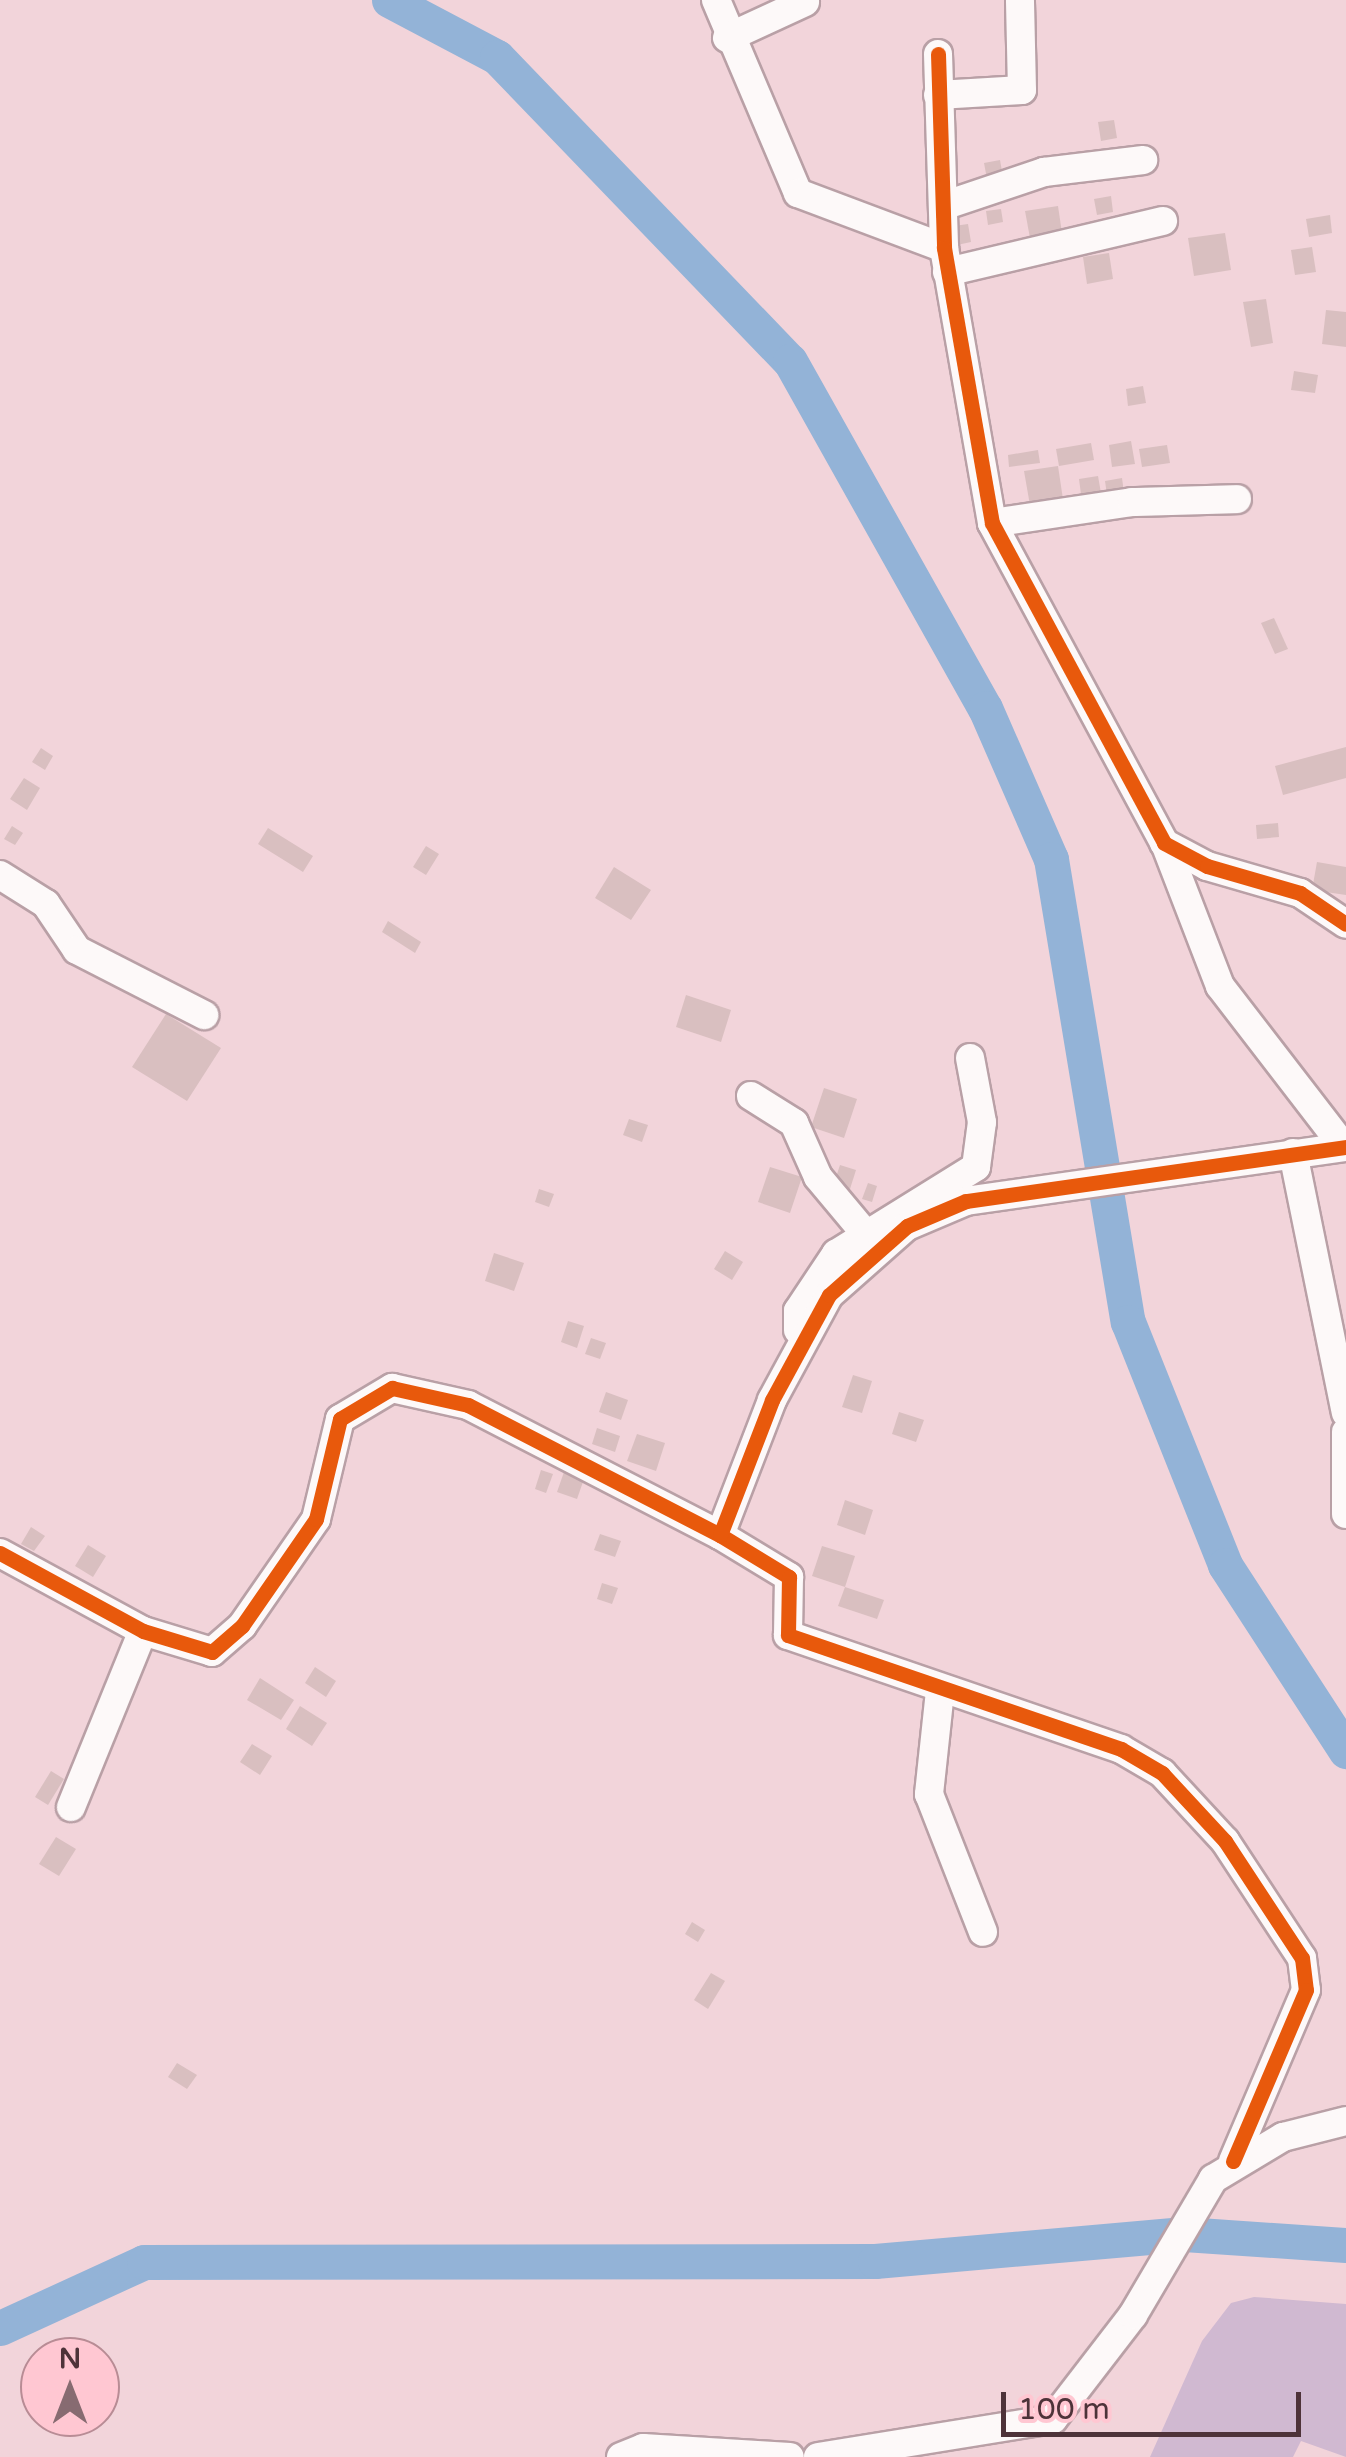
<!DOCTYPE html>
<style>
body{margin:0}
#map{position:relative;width:1346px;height:2457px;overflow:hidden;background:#f2d4da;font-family:"Varela Round",sans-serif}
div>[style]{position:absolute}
.green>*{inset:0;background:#d0b9d1}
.river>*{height:35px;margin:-17.5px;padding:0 17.5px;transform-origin:17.5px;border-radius:17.5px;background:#93b3d7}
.building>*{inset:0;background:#d9bfc0}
.roads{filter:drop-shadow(2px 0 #b9a0a6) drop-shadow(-2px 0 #b9a0a6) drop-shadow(0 2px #b9a0a6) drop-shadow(0 -2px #b9a0a6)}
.minor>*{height:28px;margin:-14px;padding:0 14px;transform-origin:14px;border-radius:14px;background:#fdf9f9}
.cycleway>*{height:15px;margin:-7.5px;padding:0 7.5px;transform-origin:7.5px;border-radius:7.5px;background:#e8590c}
span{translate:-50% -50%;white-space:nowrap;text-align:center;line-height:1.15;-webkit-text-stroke:9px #ffc7d2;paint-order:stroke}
.north{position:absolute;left:20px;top:2337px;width:100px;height:100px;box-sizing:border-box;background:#ffc7d2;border:2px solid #b88c95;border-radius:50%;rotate:0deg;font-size:28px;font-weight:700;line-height:40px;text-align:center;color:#4e3339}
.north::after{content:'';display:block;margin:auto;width:35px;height:45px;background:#876b71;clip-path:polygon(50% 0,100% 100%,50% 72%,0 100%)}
.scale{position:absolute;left:1001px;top:2392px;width:300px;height:45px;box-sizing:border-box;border:5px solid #4e3339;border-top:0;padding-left:12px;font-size:30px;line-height:35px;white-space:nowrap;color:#4e3339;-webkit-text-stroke:8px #ffc7d2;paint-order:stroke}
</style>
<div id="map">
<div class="green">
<div style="clip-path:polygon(1254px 2297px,1346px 2304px,1346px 2457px,1301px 2441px,1293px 2457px,1150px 2457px,1202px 2341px,1231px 2303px)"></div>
</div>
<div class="river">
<div style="left:389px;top:0;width:122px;rotate:27.8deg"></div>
<div style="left:497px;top:57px;width:422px;rotate:46.1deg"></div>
<div style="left:790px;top:361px;width:398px;rotate:60.7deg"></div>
<div style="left:985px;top:708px;width:165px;rotate:66.4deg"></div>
<div style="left:1051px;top:859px;width:469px;rotate:80.6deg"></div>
<div style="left:1128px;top:1322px;width:262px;rotate:68.2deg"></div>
<div style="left:1225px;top:1565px;width:222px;rotate:57deg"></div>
<div style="left:0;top:2328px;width:158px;rotate:-24.6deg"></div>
<div style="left:144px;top:2262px;width:731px;rotate:-0.08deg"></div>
<div style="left:875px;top:2261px;width:310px;rotate:-5deg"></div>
<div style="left:1184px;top:2234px;width:162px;rotate:3.9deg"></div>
</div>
<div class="building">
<div style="clip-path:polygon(1114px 120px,1117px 138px,1101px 141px,1098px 122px)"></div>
<div style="clip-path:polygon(1000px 160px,1003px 177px,987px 179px,984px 163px)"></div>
<div style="clip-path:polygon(1111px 196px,1113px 212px,1097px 215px,1094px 199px)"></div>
<div style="clip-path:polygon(1058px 206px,1062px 233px,1030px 238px,1025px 211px)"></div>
<div style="clip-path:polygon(1001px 209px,1003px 222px,988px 225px,986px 211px)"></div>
<div style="clip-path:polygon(1330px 215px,1332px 233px,1309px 237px,1306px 219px)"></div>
<div style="clip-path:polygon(968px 224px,971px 242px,957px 245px,954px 226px)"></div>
<div style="clip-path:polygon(1225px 233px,1231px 270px,1194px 276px,1188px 238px)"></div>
<div style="clip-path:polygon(1312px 247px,1316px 272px,1295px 275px,1291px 250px)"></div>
<div style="clip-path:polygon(1109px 253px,1113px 279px,1087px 284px,1083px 257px)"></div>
<div style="clip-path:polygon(1266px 299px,1273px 343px,1251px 347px,1243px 302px)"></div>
<div style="clip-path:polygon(1326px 310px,1346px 312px,1346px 347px,1322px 344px)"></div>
<div style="clip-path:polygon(1294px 371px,1318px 375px,1315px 393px,1291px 390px)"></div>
<div style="clip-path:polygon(1143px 386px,1146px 403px,1128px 406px,1126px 389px)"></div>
<div style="clip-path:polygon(1131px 441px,1135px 464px,1112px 467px,1109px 445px)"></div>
<div style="clip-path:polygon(1091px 443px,1094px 460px,1059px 466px,1056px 449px)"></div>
<div style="clip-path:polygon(1167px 445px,1170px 463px,1142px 467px,1139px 449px)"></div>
<div style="clip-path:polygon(1038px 450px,1040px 463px,1009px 467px,1008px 455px)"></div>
<div style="clip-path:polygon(1058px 466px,1064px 506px,1031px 511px,1024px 471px)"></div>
<div style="clip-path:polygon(1098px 476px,1102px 499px,1082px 502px,1079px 479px)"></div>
<div style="clip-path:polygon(1122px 478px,1124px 493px,1107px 495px,1105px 481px)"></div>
<div style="clip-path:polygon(1274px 618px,1288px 649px,1275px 654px,1261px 623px)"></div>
<div style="clip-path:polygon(1346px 747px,1346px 778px,1283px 795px,1275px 766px)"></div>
<div style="clip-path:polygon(41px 748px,53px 756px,45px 770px,32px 762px)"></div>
<div style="clip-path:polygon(24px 778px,40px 788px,27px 810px,10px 799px)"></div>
<div style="clip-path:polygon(1278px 823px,1279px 837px,1257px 839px,1256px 825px)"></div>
<div style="clip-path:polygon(12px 826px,23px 833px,15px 845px,4px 839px)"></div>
<div style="clip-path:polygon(268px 828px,313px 856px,303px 872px,258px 844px)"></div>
<div style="clip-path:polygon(426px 846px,439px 854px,426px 875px,413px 867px)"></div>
<div style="clip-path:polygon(1317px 862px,1346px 867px,1346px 895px,1312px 890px)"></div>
<div style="clip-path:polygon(614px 867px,651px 890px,631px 920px,595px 898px)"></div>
<div style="clip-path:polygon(388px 921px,421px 942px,415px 953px,382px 932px)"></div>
<div style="clip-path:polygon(686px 995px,731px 1010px,721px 1042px,676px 1027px)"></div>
<div style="clip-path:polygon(166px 1014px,221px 1048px,187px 1101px,132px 1067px)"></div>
<div style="clip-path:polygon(824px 1088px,857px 1099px,844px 1138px,811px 1127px)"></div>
<div style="clip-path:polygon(629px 1119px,648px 1125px,642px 1142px,623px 1135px)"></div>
<div style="clip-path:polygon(840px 1165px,856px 1170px,850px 1189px,834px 1183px)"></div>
<div style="clip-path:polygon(770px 1167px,802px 1177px,790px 1213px,758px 1202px)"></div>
<div style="clip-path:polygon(868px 1183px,877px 1186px,872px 1202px,862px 1199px)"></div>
<div style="clip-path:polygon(539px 1189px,554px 1194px,549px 1207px,535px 1202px)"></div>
<div style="clip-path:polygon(725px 1251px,743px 1262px,732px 1280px,714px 1269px)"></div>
<div style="clip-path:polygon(494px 1253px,524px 1263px,514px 1291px,485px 1281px)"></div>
<div style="clip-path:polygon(568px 1321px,584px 1326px,577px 1348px,561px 1342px)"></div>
<div style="clip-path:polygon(591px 1338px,606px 1343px,600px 1359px,585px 1354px)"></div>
<div style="clip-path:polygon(853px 1375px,872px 1381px,862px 1413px,842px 1407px)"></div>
<div style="clip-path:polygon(606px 1392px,628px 1400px,621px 1420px,599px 1412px)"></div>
<div style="clip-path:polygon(899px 1412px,924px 1420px,916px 1442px,892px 1434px)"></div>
<div style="clip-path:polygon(597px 1428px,620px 1436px,615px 1452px,592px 1444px)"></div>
<div style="clip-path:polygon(637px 1434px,665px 1443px,656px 1471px,627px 1461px)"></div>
<div style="clip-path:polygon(541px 1470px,553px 1474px,546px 1493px,535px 1489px)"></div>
<div style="clip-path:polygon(564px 1472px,584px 1479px,577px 1499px,557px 1492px)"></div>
<div style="clip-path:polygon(845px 1500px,873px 1510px,865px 1535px,837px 1525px)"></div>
<div style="clip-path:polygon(31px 1527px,45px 1536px,34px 1551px,21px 1544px)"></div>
<div style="clip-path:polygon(600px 1534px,621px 1541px,615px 1557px,594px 1550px)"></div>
<div style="clip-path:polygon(88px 1545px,106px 1556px,93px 1577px,75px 1566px)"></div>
<div style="clip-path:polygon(822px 1546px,855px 1556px,845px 1587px,812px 1576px)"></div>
<div style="clip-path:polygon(602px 1583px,618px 1588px,612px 1604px,597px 1599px)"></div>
<div style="clip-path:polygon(845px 1587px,884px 1600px,877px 1619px,838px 1606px)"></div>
<div style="clip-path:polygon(315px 1667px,336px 1681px,326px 1697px,305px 1683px)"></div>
<div style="clip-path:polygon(260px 1678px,294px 1700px,281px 1720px,247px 1700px)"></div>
<div style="clip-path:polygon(300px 1706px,327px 1723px,312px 1746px,286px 1729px)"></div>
<div style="clip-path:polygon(252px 1744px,272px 1756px,260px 1775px,240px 1762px)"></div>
<div style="clip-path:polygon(51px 1771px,64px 1779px,48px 1805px,35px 1797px)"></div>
<div style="clip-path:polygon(56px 1837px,76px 1849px,59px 1876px,39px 1864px)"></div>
<div style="clip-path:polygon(692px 1922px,705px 1930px,698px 1942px,685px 1934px)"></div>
<div style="clip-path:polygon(711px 1973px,725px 1981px,708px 2009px,694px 2000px)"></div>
<div style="clip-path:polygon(177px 2063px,197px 2075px,187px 2089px,168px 2077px)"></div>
</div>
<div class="roads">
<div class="minor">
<div style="left:716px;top:0;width:210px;rotate:67deg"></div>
<div style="left:798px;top:193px;width:156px;rotate:20.6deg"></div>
<div style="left:727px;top:38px;width:86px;rotate:-24.8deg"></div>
<div style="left:938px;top:54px;width:194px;rotate:88.2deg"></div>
<div style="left:944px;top:248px;width:279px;rotate:80.1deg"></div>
<div style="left:992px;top:523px;width:363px;rotate:61.7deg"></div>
<div style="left:1164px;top:843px;width:49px;rotate:28.1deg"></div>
<div style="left:1207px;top:866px;width:97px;rotate:16.2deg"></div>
<div style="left:1300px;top:893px;width:55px;rotate:34deg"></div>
<div style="left:938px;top:95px;width:84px;rotate:-3.4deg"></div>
<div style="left:1022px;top:90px;width:90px;rotate:-91.3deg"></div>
<div style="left:943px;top:206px;width:107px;rotate:-18.6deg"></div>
<div style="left:1044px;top:172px;width:100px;rotate:-6.9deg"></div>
<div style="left:947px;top:272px;width:222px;rotate:-13.3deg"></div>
<div style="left:992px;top:523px;width:142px;rotate:-8.5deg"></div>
<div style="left:1132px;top:502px;width:105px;rotate:-1.6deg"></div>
<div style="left:1166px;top:846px;width:150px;rotate:68.9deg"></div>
<div style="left:1220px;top:986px;width:203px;rotate:52.4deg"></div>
<div style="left:0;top:875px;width:54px;rotate:32.2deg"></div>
<div style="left:46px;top:904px;width:55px;rotate:56deg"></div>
<div style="left:77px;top:950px;width:143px;rotate:27.1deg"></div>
<div style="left:751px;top:1096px;width:51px;rotate:32.1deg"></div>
<div style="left:794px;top:1123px;width:59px;rotate:66deg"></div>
<div style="left:818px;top:1177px;width:72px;rotate:50.1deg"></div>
<div style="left:1293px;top:1153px;width:265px;rotate:78.5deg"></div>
<div style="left:798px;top:1330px;width:19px;rotate:-90deg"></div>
<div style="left:798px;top:1311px;width:69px;rotate:-56.3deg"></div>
<div style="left:836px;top:1254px;width:165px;rotate:-31.9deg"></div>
<div style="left:976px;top:1167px;width:45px;rotate:-82.4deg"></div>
<div style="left:982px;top:1122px;width:65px;rotate:-100.6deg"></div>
<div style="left:1346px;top:1432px;width:82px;rotate:90deg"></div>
<div style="left:720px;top:1535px;width:81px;rotate:31.3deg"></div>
<div style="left:789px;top:1577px;width:58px;rotate:91deg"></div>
<div style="left:788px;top:1635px;width:352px;rotate:18.9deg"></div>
<div style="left:1121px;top:1749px;width:48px;rotate:30.3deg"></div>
<div style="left:1162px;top:1773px;width:93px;rotate:47.2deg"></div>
<div style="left:1225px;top:1841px;width:140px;rotate:56.7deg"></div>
<div style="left:1302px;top:1958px;width:32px;rotate:83deg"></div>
<div style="left:1306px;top:1990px;width:186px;rotate:113.1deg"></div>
<div style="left:0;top:1553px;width:163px;rotate:28.6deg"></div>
<div style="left:143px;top:1631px;width:72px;rotate:16.9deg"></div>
<div style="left:212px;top:1652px;width:40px;rotate:-41deg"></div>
<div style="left:242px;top:1626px;width:130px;rotate:-55.3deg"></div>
<div style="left:316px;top:1519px;width:103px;rotate:-76.5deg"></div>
<div style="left:340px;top:1419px;width:61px;rotate:-30.8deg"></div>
<div style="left:392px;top:1388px;width:78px;rotate:12.6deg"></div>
<div style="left:468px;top:1405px;width:284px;rotate:27.3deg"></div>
<div style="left:720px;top:1535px;width:145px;rotate:-68.9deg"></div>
<div style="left:772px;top:1400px;width:119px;rotate:-61.5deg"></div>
<div style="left:829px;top:1295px;width:104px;rotate:-41.5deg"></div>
<div style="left:907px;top:1226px;width:64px;rotate:-23deg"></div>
<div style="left:966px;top:1201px;width:384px;rotate:-8.1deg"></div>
<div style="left:940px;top:1691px;width:104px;rotate:96.1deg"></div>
<div style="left:929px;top:1794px;width:148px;rotate:68.6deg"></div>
<div style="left:71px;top:1807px;width:190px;rotate:-67.8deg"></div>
<div style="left:621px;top:2457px;width:24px;rotate:-22deg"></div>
<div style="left:643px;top:2448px;width:147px;rotate:3.5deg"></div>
<div style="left:818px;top:2457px;width:238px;rotate:-9.2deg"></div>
<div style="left:1053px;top:2419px;width:131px;rotate:-52.4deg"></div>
<div style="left:1133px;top:2315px;width:158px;rotate:-59.5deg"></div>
<div style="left:1213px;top:2179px;width:82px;rotate:-31deg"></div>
<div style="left:1283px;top:2137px;width:65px;rotate:-14.3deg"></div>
</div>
</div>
<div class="cycleway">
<div style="left:938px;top:54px;width:194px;rotate:88.2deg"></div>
<div style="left:944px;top:248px;width:279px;rotate:80.1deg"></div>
<div style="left:992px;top:523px;width:363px;rotate:61.7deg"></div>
<div style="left:1164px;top:843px;width:49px;rotate:28.1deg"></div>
<div style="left:1207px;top:866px;width:97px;rotate:16.2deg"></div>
<div style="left:1300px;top:893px;width:55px;rotate:34deg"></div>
<div style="left:720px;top:1535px;width:81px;rotate:31.3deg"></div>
<div style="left:789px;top:1577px;width:58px;rotate:91deg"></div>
<div style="left:788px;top:1635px;width:352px;rotate:18.9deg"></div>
<div style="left:1121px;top:1749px;width:48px;rotate:30.3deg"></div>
<div style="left:1162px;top:1773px;width:93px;rotate:47.2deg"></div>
<div style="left:1225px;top:1841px;width:140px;rotate:56.7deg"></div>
<div style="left:1302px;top:1958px;width:32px;rotate:83deg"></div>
<div style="left:1306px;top:1990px;width:186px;rotate:113.1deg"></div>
<div style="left:0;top:1553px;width:163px;rotate:28.6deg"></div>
<div style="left:143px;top:1631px;width:72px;rotate:16.9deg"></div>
<div style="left:212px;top:1652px;width:40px;rotate:-41deg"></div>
<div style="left:242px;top:1626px;width:130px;rotate:-55.3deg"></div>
<div style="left:316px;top:1519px;width:103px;rotate:-76.5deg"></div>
<div style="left:340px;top:1419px;width:61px;rotate:-30.8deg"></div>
<div style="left:392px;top:1388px;width:78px;rotate:12.6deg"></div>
<div style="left:468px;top:1405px;width:284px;rotate:27.3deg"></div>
<div style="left:720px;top:1535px;width:145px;rotate:-68.9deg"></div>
<div style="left:772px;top:1400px;width:119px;rotate:-61.5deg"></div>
<div style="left:829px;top:1295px;width:104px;rotate:-41.5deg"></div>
<div style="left:907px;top:1226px;width:64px;rotate:-23deg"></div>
<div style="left:966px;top:1201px;width:384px;rotate:-8.1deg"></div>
</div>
<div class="north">N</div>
<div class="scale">100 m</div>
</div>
